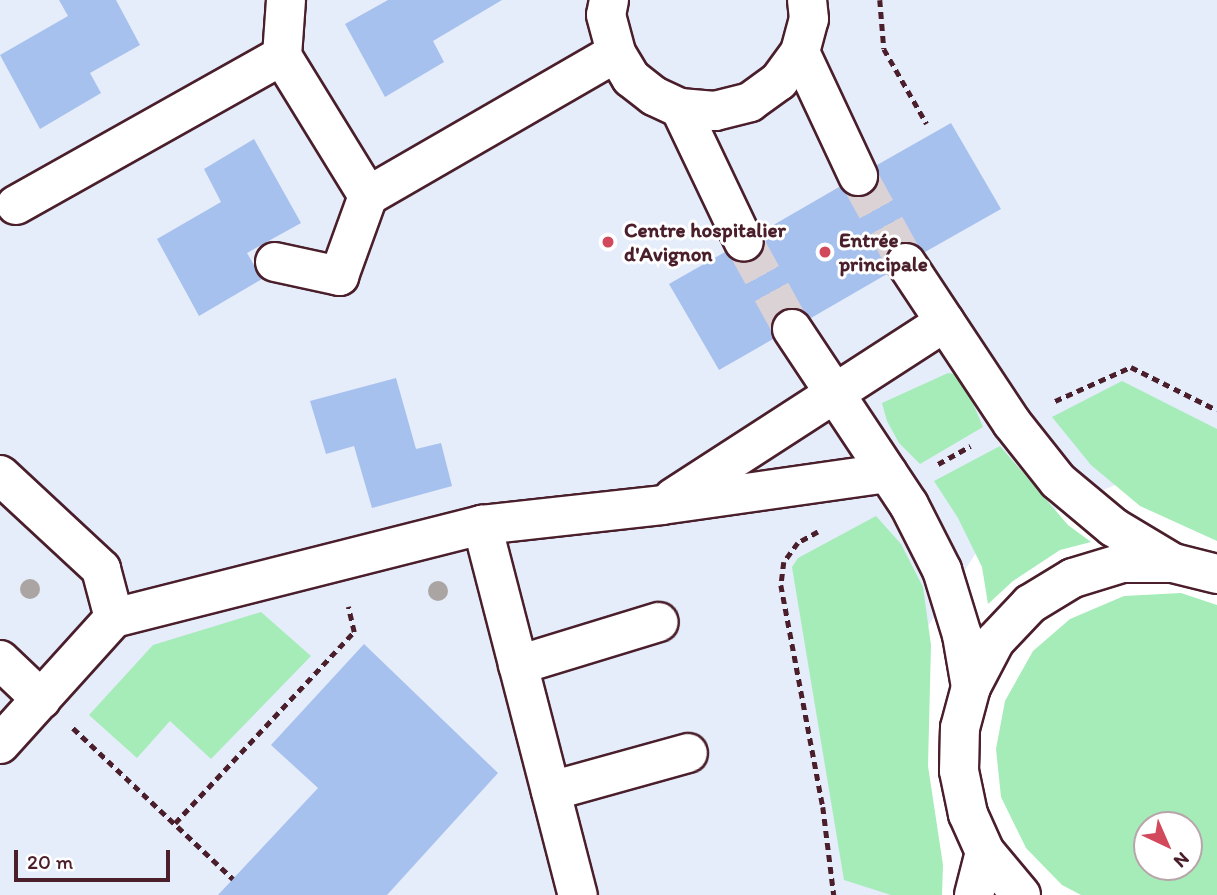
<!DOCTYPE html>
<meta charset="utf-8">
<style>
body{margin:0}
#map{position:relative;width:1217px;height:895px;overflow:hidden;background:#fff;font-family:Itim,sans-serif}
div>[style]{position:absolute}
.built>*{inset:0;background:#e5ecfa}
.green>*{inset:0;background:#a5ecb9}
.building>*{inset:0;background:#a7c1ee}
.minor-tunnel>*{height:38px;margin-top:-19px;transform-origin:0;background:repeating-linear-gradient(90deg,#dbd2d5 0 38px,transparent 0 57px)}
.path>*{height:4.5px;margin-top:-2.25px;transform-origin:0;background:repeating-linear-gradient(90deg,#4a1f2b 0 7px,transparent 0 12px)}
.roads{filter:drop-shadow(2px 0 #4a1f2b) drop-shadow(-2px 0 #4a1f2b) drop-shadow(0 2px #4a1f2b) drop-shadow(0 -2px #4a1f2b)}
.minor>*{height:38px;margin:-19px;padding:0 19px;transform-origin:19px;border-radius:19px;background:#fff}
.trees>*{width:20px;height:20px;margin:-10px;border-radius:50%;background:#aaa5a2}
.dots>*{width:19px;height:19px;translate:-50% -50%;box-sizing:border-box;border:4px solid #fff;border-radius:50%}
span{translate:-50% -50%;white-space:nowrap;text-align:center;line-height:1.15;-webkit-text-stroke:6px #fff;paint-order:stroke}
.poi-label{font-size:21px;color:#4a1f2b;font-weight:700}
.left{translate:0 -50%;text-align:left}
.north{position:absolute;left:1133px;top:811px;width:70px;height:70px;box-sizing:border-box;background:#fff;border:2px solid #b7a5aa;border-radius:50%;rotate:136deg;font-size:19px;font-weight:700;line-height:28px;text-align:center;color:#4a1f2b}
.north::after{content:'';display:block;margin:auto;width:24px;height:32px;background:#d1495b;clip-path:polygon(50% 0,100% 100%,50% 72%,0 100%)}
.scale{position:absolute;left:14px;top:850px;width:156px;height:32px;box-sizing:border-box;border:4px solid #4a1f2b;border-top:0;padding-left:9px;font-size:21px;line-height:24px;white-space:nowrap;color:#4a1f2b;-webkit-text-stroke:5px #fff;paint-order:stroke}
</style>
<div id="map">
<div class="built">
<div style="clip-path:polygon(0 0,1217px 0,1217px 504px,1120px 483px,984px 541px,897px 673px,921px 895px,0 895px)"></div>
</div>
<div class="green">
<div style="clip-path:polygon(948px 373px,961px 375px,983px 427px,920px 464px,899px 443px,887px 421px,882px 403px)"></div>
<div style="clip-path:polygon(1122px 381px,1217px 429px,1217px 541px,1140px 506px,1091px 465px,1052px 417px)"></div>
<div style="clip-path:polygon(1000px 446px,1068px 525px,1091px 542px,1060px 550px,1013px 581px,988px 604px,982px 567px,958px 518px,934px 481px)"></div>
<div style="clip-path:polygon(876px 516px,901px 544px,923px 587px,931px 645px,928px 766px,943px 865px,942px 895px,891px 895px,844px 880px,792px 567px,798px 558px)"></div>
<div style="clip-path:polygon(evenodd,1181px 593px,1217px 605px,1217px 895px,1081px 895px,1062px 885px,1026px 848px,1001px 797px,996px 749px,1005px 701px,1033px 651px,1070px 619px,1124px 596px,1181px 593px,1147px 825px,1189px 825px,1189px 867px,1147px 867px,1147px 825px)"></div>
<div style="clip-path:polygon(261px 612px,311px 656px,211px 759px,170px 721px,137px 758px,89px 715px,153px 645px)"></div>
</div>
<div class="building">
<div style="clip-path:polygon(59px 0,116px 0,140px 45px,90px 73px,101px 93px,40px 129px,0 55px,68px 16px)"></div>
<div style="clip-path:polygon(388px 0,502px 0,433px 41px,444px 62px,385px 97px,345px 24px)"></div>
<div style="clip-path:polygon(951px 123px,1001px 209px,925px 252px,915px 243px,904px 241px,895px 244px,886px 254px,884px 264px,887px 274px,811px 318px,801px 309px,791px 307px,780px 310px,772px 320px,773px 339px,719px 370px,669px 284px,725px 252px,732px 260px,742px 264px,754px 261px,762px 254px,766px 244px,763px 231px,839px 187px,855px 198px,868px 195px,875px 189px,880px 179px,877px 165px)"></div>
<div style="clip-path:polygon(254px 139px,301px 223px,247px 253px,262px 279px,199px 316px,157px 239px,221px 202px,204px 169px)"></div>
<div style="clip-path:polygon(396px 378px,416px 449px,441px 443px,452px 486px,372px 508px,354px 446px,326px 454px,310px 401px)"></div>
<div style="clip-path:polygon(364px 644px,498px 773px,387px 895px,218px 895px,318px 788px,271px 745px)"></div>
</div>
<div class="minor-tunnel">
<div style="left:858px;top:176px;width:99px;rotate:61.1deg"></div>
<div style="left:744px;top:242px;width:99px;rotate:61.1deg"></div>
</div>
<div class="path">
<div style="left:880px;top:0;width:49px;rotate:85.3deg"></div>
<div style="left:884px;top:49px;width:86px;rotate:60.2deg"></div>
<div style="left:1055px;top:401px;width:83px;rotate:-24.1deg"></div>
<div style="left:1131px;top:367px;width:96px;rotate:26.6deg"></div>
<div style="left:938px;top:464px;width:37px;rotate:-29deg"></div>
<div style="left:818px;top:532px;width:23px;rotate:151deg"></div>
<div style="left:798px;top:543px;width:24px;rotate:126deg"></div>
<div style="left:784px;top:562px;width:23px;rotate:97deg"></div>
<div style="left:781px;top:585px;width:226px;rotate:79.3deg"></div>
<div style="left:823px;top:807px;width:89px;rotate:82.9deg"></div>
<div style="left:73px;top:728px;width:220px;rotate:43.3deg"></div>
<div style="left:175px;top:823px;width:262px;rotate:-46.9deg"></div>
<div style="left:354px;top:632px;width:26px;rotate:-103deg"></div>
</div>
<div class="roads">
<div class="minor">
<div style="left:609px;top:0;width:15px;rotate:101deg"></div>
<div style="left:606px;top:15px;width:39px;rotate:75deg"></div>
<div style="left:616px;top:53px;width:29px;rotate:59deg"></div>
<div style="left:631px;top:78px;width:29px;rotate:38deg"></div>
<div style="left:654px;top:96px;width:29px;rotate:25deg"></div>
<div style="left:680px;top:108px;width:35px;rotate:5deg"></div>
<div style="left:715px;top:111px;width:36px;rotate:-14deg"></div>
<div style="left:750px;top:102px;width:36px;rotate:-36deg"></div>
<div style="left:779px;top:81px;width:36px;rotate:-54deg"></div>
<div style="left:800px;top:52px;width:34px;rotate:-75deg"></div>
<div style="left:809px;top:19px;width:19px;rotate:-96deg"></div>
<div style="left:800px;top:52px;width:137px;rotate:64.9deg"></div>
<div style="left:282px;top:56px;width:56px;rotate:-85.9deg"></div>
<div style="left:680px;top:108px;width:148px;rotate:64.5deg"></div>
<div style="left:16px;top:205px;width:305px;rotate:-29.3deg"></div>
<div style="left:282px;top:56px;width:164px;rotate:58.4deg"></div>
<div style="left:275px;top:262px;width:66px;rotate:12.3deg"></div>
<div style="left:339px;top:276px;width:85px;rotate:-70.1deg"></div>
<div style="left:368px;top:196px;width:286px;rotate:-30deg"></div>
<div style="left:906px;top:263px;width:192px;rotate:56.5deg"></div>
<div style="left:1012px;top:423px;width:74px;rotate:51.6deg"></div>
<div style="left:1058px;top:481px;width:72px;rotate:39.9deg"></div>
<div style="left:1113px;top:527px;width:70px;rotate:31deg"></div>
<div style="left:792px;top:329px;width:211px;rotate:56.4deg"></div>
<div style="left:909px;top:505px;width:73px;rotate:63.1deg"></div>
<div style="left:942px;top:570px;width:68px;rotate:72.9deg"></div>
<div style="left:962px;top:635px;width:53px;rotate:80.2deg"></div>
<div style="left:0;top:475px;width:138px;rotate:42.9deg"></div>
<div style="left:101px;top:569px;width:51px;rotate:75.1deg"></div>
<div style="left:673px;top:498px;width:324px;rotate:-32.9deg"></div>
<div style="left:482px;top:525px;width:382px;rotate:75.5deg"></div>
<div style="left:0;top:660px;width:57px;rotate:43.6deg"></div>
<div style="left:518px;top:665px;width:147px;rotate:-17deg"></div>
<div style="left:0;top:744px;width:170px;rotate:-47.9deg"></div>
<div style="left:114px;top:618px;width:380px;rotate:-14.2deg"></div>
<div style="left:482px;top:525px;width:181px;rotate:-6.3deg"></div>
<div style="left:662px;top:505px;width:228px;rotate:-8.1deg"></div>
<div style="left:551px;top:791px;width:142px;rotate:-15.5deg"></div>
<div style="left:974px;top:895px;width:44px;rotate:-75.7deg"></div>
<div style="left:1021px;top:895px;width:56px;rotate:-129.9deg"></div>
<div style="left:985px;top:852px;width:42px;rotate:-114.1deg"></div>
<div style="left:968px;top:814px;width:44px;rotate:-101.8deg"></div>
<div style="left:959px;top:771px;width:43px;rotate:-88.7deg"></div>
<div style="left:960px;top:728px;width:42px;rotate:-75deg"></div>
<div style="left:971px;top:687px;width:52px;rotate:-62.4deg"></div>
<div style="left:995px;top:641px;width:51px;rotate:-46.6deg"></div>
<div style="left:1030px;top:604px;width:50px;rotate:-31.2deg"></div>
<div style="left:1073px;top:578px;width:51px;rotate:-17deg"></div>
<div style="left:1122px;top:563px;width:51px"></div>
<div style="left:1173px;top:563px;width:45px;rotate:14deg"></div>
</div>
</div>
<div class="trees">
<div style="left:30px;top:589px"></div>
<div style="left:438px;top:591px"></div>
</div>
<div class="dots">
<div style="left:608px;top:242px;background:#d1495b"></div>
<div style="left:825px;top:252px;background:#d1495b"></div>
</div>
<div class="poi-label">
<span class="left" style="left:624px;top:242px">Centre hospitalier<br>d'Avignon</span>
<span class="left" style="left:839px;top:252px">Entrée<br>principale</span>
</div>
<div class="north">N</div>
<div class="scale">20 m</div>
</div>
